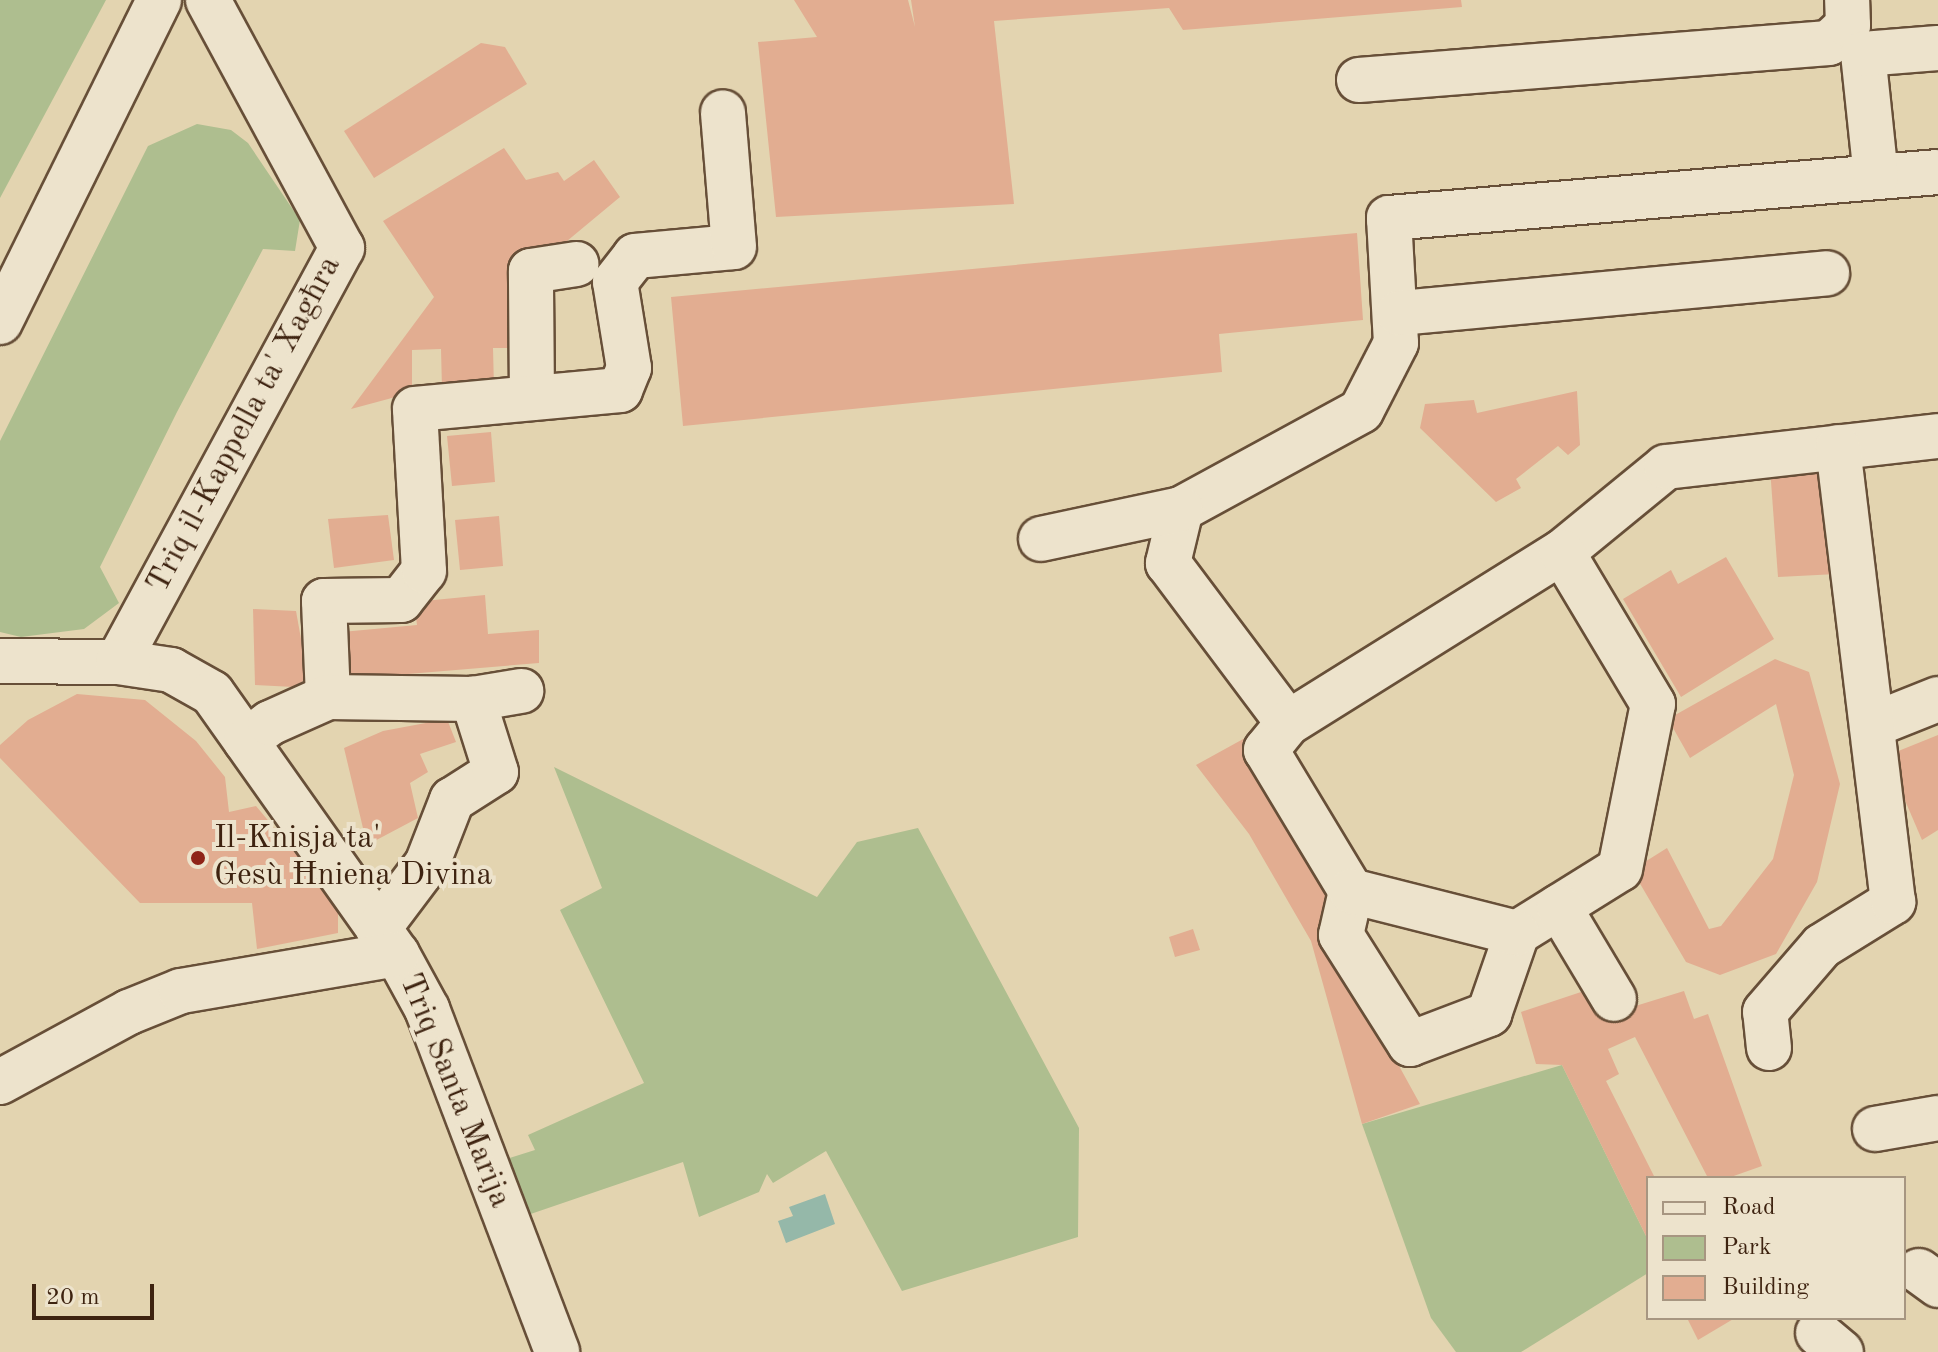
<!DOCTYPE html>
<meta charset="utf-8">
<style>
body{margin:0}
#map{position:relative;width:1938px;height:1352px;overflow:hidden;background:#e3d4b0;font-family:"Old Standard TT",serif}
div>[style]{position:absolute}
.green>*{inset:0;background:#aebe8f}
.water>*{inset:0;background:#95b8a9}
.building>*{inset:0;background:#e2ad91}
.roads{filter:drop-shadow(2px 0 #674f38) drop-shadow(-2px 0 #674f38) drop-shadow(0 2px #674f38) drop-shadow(0 -2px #674f38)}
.minor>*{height:44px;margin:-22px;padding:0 22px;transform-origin:22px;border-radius:22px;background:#ede3cc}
.dots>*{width:22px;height:22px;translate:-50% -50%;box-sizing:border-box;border:4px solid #ede3cc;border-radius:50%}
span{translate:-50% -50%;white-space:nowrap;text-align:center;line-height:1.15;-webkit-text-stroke:8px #ede3cc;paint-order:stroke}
.street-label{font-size:32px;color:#3e2310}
.poi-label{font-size:32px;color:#3e2310}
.left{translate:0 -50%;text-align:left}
.legend{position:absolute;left:1646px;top:1176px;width:260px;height:144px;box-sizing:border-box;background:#ede3cc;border:2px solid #a79681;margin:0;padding:10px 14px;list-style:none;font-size:24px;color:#3e2310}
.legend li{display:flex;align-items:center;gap:16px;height:40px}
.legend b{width:40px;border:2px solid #a79681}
.scale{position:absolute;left:32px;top:1284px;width:122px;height:36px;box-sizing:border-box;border:4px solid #3e2310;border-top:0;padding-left:10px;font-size:24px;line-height:28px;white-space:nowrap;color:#3e2310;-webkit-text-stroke:6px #ede3cc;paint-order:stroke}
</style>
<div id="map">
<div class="green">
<div style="clip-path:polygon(0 0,106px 0,0 198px)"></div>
<div style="clip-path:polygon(197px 124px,231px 130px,248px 143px,300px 220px,295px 251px,263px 249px,177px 412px,100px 567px,119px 603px,84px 629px,21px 637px,0 632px,0 441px,148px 146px)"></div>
<div style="clip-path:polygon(554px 767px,817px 897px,857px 842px,918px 828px,1079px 1128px,1078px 1237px,902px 1291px,826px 1151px,773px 1183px,767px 1174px,759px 1192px,699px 1217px,683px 1162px,516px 1219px,497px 1162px,535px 1150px,528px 1135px,644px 1083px,560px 910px,602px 888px)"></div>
<div style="clip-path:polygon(1562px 1065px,1648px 1240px,1648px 1273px,1521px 1352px,1456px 1352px,1431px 1318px,1362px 1124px)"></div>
</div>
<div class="water">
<div style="clip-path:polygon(825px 1194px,835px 1224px,786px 1243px,778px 1221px,793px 1216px,789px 1207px)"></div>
</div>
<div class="building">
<div style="clip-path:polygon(794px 0,908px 0,915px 27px,911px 0,1461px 0,1462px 7px,1183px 30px,1169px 8px,994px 21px,1014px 204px,776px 217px,758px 42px,817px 37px)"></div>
<div style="clip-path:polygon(481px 43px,505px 47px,527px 84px,374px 178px,344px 131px)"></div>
<div style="clip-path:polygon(504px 148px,526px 180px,558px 172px,564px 181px,594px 160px,620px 197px,549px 256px,543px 247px,509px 272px,510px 348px,493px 348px,494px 388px,442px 389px,441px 349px,412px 350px,412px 387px,403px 395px,351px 409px,434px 297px,383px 221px)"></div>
<div style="clip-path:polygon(1357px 233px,1363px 320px,1219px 334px,1222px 372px,683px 426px,671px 297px)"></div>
<div style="clip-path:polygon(1577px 391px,1580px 445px,1568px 455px,1558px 446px,1516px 479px,1521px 488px,1496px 502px,1420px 428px,1425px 404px,1474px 400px,1477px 413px)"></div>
<div style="clip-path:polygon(491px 432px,495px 482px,452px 486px,447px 436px)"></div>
<div style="clip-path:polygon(1828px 464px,1837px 574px,1778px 577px,1770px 468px)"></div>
<div style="clip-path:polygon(388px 515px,394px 560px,334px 568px,328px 519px)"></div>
<div style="clip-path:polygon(499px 516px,503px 566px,460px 570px,455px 520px)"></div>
<div style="clip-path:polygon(1726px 557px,1774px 639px,1681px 697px,1623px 599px,1671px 570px,1678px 584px)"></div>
<div style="clip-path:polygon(485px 595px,488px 634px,539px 630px,539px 663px,360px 678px,343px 668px,342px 632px,417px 625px,414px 602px)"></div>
<div style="clip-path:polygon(253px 609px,296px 611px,308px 678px,294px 687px,255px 685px)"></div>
<div style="clip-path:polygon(1775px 659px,1809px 672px,1840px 784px,1817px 882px,1776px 954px,1720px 975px,1686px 962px,1632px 870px,1667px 848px,1709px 929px,1721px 926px,1773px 859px,1794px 775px,1776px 704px,1690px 758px,1668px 719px)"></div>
<div style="clip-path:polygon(77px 694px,145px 700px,196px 741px,225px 777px,229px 812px,256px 806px,338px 904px,338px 933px,257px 949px,252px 903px,140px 903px,0 758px,0 745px,28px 720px)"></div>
<div style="clip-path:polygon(447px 719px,456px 742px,420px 754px,428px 772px,410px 783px,418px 818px,367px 845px,344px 748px,383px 731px)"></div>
<div style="clip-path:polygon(1938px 735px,1938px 830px,1922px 840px,1886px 756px)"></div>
<div style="clip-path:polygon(1245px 738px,1334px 891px,1328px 937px,1420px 1104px,1362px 1124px,1311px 941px,1249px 834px,1196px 765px)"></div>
<div style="clip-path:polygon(1193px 929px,1200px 950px,1175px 957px,1169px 937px)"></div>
<div style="clip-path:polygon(1593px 988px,1603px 1016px,1684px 991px,1694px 1019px,1708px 1014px,1762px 1166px,1728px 1178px,1708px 1178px,1635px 1037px,1608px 1049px,1619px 1074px,1606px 1081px,1655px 1178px,1648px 1178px,1648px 1240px,1562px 1065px,1536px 1064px,1521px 1012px)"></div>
<div style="clip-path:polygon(1687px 1318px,1735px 1318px,1698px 1340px)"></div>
</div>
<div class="roads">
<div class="minor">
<div style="left:1359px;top:80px;width:471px;rotate:-4.5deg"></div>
<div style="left:1829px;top:43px;width:26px;rotate:-43deg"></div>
<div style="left:1848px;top:25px;width:25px;rotate:-92deg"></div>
<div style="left:1938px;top:172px;width:551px;rotate:175.21deg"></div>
<div style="left:1389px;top:218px;width:125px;rotate:86.8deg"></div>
<div style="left:1396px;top:343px;width:76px;rotate:117.2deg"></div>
<div style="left:1361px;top:411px;width:205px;rotate:151.4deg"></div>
<div style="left:1181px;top:509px;width:56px;rotate:103.5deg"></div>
<div style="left:1168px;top:563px;width:200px;rotate:53.1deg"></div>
<div style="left:1288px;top:723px;width:323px;rotate:-32deg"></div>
<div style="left:1562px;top:552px;width:134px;rotate:-39.3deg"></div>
<div style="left:1666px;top:467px;width:274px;rotate:-6.5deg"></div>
<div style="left:1876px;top:177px;width:124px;rotate:-96deg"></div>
<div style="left:1863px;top:54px;width:75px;rotate:-4.6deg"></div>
<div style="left:1399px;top:313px;width:430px;rotate:-5.3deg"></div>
<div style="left:0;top:322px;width:359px;rotate:-63.7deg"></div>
<div style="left:532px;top:398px;width:127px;rotate:-90.5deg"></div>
<div style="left:531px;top:271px;width:46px;rotate:-8.8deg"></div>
<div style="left:1041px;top:539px;width:143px;rotate:-12.1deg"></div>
<div style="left:0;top:661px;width:118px;rotate:0.5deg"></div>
<div style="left:118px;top:662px;width:471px;rotate:-61.6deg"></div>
<div style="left:342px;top:248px;width:282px;rotate:-118.4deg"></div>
<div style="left:118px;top:662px;width:54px;rotate:8.6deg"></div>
<div style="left:171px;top:670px;width:47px;rotate:29.3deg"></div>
<div style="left:212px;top:693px;width:320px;rotate:54.7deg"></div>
<div style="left:397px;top:954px;width:63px;rotate:61.4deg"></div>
<div style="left:427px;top:1009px;width:367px;rotate:69.2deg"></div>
<div style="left:328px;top:697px;width:96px;rotate:-92.4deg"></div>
<div style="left:324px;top:601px;width:77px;rotate:-0.7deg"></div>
<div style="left:401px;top:600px;width:37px;rotate:-52deg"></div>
<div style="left:424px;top:571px;width:162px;rotate:-93.2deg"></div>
<div style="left:415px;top:409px;width:206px;rotate:-5.3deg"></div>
<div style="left:620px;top:390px;width:24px;rotate:-68deg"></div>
<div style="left:629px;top:368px;width:87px;rotate:-99.2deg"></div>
<div style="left:615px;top:282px;width:33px;rotate:-52deg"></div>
<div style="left:635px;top:256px;width:99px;rotate:-5.2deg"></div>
<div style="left:734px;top:247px;width:135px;rotate:-94.7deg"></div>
<div style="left:1288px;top:723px;width:35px;rotate:129deg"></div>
<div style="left:1266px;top:750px;width:165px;rotate:58.9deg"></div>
<div style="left:1351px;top:891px;width:45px;rotate:102.8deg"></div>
<div style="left:1341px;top:935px;width:129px;rotate:57.7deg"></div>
<div style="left:1410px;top:1044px;width:85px;rotate:-20.8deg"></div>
<div style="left:1489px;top:1014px;width:86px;rotate:-70.9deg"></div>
<div style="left:1517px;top:933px;width:121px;rotate:-31.9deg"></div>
<div style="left:1620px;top:869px;width:168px;rotate:-78.7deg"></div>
<div style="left:1653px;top:704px;width:177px;rotate:-120.9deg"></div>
<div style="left:1873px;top:725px;width:70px;rotate:-21.8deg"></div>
<div style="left:246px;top:741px;width:30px;rotate:-37deg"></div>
<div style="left:270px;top:723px;width:64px;rotate:-24.1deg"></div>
<div style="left:328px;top:697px;width:145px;rotate:0.8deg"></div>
<div style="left:473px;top:699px;width:49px;rotate:-9.5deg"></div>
<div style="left:1351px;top:891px;width:171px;rotate:14.2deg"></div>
<div style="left:1559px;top:907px;width:107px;rotate:59.1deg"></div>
<div style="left:378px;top:929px;width:81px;rotate:-53deg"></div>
<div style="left:427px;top:864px;width:69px;rotate:-68.7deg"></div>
<div style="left:452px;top:800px;width:52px;rotate:-32.5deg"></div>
<div style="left:496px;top:772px;width:77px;rotate:-107.5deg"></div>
<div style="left:1769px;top:1048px;width:36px;rotate:-96deg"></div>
<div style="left:1765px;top:1012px;width:87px;rotate:-49.2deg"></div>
<div style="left:1822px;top:946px;width:84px;rotate:-31.8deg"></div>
<div style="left:1893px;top:902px;width:458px;rotate:-96.9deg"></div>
<div style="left:0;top:1082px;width:147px;rotate:-28.5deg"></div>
<div style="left:129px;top:1012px;width:56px;rotate:-22deg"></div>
<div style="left:181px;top:991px;width:219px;rotate:-9.7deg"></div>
<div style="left:1875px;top:1129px;width:64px;rotate:-9.9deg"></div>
<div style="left:1919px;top:1271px;width:24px;rotate:36deg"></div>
<div style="left:1818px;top:1333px;width:30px;rotate:40deg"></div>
</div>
</div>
<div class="dots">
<div style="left:198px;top:858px;background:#8f2418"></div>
</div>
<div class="street-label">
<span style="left:245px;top:425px;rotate:-62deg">Triq il-Kappella ta' Xagħra</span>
<span style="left:454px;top:1091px;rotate:68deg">Triq Santa Marija</span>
</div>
<div class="poi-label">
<span class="left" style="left:214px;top:858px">Il-Knisja ta'<br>Gesù Ħniena Divina</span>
</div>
<ul class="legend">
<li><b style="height:10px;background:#ede3cc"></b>Road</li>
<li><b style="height:22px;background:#aebe8f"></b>Park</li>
<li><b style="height:22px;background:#e2ad91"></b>Building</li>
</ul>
<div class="scale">20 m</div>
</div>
